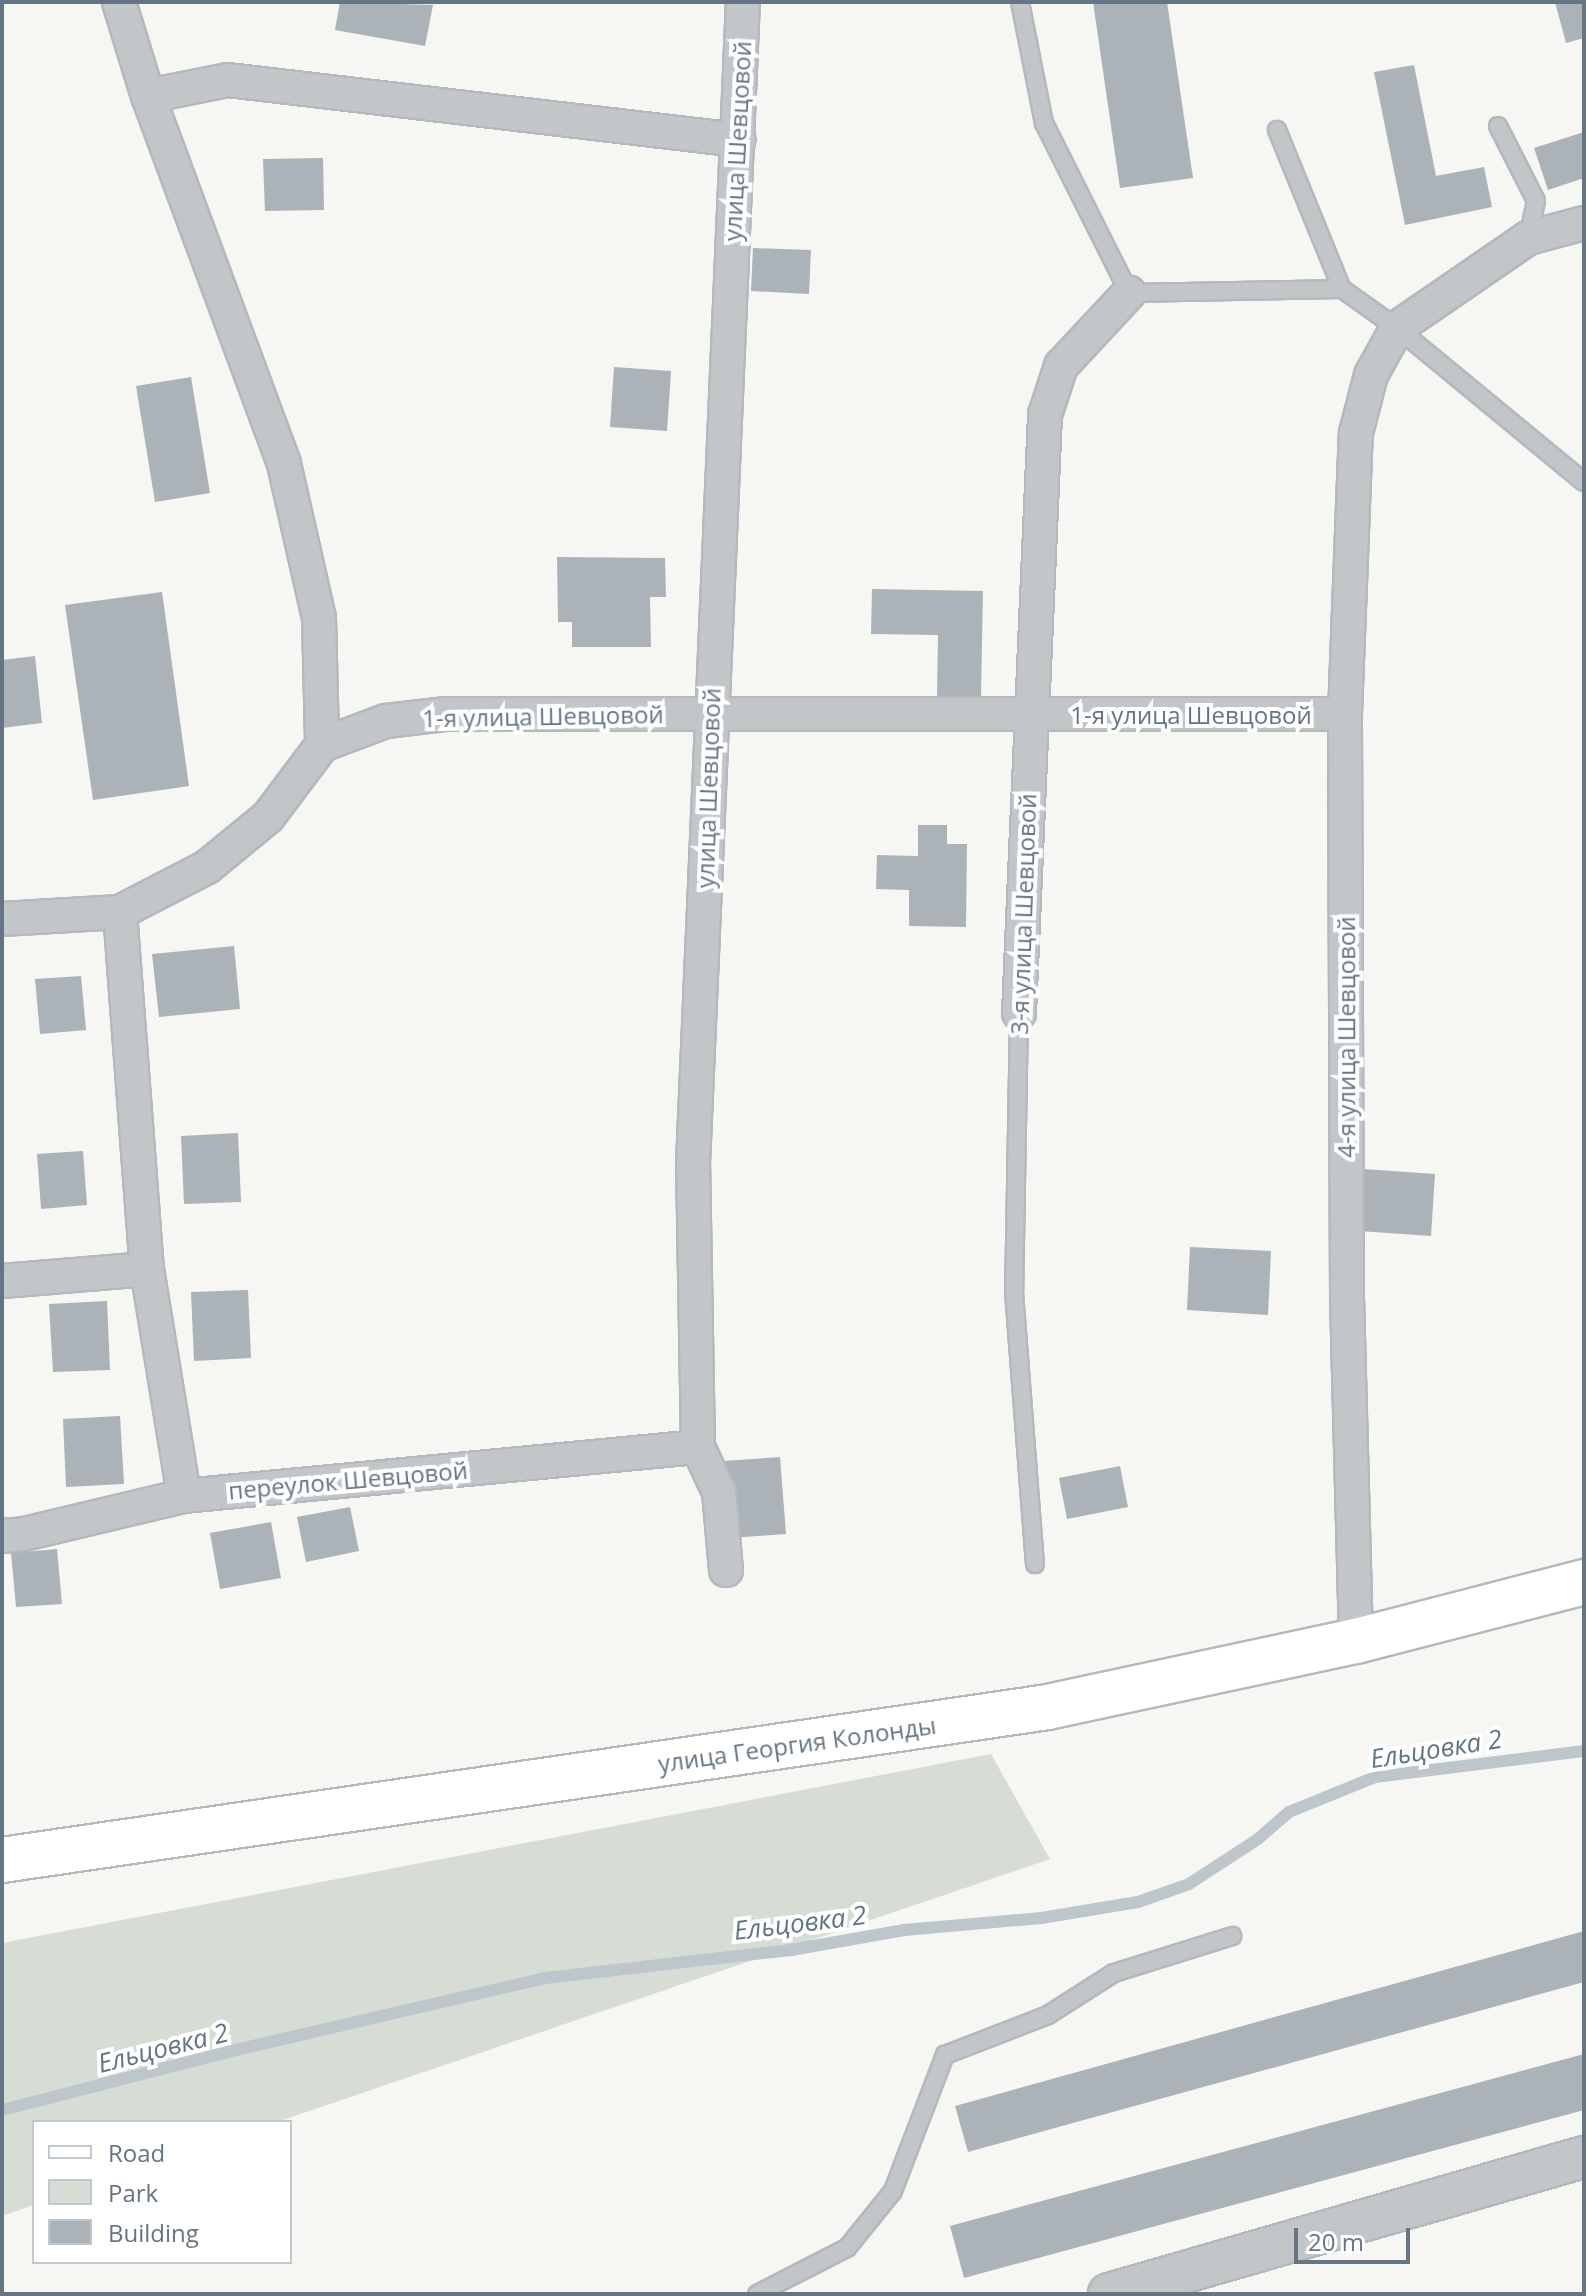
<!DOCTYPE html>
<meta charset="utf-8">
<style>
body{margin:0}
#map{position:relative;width:1586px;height:2296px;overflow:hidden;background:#f6f6f3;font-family:"Open Sans",sans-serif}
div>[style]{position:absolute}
.green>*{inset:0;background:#d7ddd4}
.stream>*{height:12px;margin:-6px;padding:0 6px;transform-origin:6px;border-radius:6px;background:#bcc6cb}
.building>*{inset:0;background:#abb2b8}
.roads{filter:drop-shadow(2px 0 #b4b9be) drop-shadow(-2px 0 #b4b9be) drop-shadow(0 2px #b4b9be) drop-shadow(0 -2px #b4b9be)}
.service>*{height:16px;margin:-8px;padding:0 8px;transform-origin:8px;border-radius:8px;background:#c2c6c9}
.minor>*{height:32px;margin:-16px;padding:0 16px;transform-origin:16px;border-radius:16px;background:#c2c6c9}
.tertiary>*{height:40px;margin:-20px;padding:0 20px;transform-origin:20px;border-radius:20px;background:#c2c6c9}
.secondary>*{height:44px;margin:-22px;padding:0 22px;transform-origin:22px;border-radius:22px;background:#fff}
span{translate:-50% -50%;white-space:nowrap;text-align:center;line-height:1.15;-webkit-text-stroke:8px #fff;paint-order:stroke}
.street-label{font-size:24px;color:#657584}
.water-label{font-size:26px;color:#617780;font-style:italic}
.frame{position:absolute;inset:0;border:4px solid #657584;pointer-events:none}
.legend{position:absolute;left:32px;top:2120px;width:260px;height:144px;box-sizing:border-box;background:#fff;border:2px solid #c1c8ce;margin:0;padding:10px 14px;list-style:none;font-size:24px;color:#657584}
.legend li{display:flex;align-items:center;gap:16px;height:40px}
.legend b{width:40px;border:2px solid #c1c8ce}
.scale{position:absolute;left:1294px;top:2228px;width:116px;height:36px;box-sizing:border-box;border:4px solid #657584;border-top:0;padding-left:10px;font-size:24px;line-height:28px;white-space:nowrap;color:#657584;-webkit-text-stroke:6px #fff;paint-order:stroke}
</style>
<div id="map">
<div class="green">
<div style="clip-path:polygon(991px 1754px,1050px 1859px,277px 2122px,34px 2122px,34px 2205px,2px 2216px,2px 1943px)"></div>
</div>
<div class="stream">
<div style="left:2px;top:2110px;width:246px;rotate:-14.4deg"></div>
<div style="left:240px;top:2049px;width:313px;rotate:-13.1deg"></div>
<div style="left:545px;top:1978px;width:248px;rotate:-6.5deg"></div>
<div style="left:791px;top:1950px;width:115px;rotate:-10deg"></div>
<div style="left:904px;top:1930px;width:138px;rotate:-5deg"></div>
<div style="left:1041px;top:1918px;width:98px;rotate:-9.4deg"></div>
<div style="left:1138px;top:1902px;width:54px;rotate:-19.4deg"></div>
<div style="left:1189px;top:1884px;width:82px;rotate:-33.1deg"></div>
<div style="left:1258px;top:1839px;width:41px;rotate:-41.1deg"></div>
<div style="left:1289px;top:1812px;width:93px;rotate:-22.1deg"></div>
<div style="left:1375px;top:1777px;width:211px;rotate:-7.1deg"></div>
</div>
<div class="building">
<div style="clip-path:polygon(340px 2px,433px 5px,425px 46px,335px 30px)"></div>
<div style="clip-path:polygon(1093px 2px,1167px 2px,1193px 178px,1120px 188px)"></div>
<div style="clip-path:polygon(1555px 2px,1584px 2px,1584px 38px,1566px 43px)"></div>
<div style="clip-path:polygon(1414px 65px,1436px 176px,1484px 167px,1492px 207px,1405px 225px,1374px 72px)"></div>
<div style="clip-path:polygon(1584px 132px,1584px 178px,1548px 190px,1534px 148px)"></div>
<div style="clip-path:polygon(323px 158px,324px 210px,265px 211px,263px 159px)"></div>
<div style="clip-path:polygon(753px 248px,811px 250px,809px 294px,751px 291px)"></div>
<div style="clip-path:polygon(614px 367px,671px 371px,667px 431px,610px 427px)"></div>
<div style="clip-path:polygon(191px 377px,210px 493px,155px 502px,136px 386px)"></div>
<div style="clip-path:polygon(557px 557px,665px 558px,666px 597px,650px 597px,651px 647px,572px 647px,572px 622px,558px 622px)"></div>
<div style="clip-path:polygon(872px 589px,983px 591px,981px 696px,937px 696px,938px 635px,871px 634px)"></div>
<div style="clip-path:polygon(162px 592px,189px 786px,93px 800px,65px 605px)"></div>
<div style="clip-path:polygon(35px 656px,42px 723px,2px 728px,2px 660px)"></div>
<div style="clip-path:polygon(918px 825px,947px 825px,947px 844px,967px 844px,966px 927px,909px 926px,909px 890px,876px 889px,877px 855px,918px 856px)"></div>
<div style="clip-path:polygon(234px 946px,240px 1009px,159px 1017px,152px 954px)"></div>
<div style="clip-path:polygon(81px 976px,86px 1030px,40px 1034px,35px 979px)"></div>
<div style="clip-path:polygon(238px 1133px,241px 1202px,184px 1204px,181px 1136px)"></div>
<div style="clip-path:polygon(83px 1151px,87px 1205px,41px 1209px,37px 1154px)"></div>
<div style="clip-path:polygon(1363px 1169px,1435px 1174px,1431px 1236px,1359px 1231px)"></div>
<div style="clip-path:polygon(1190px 1247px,1271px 1251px,1268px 1315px,1187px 1310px)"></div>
<div style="clip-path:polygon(248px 1290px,251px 1358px,194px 1361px,191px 1292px)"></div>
<div style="clip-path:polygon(107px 1301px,110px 1370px,53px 1372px,49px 1304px)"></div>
<div style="clip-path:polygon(120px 1416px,124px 1484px,66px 1487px,63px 1419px)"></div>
<div style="clip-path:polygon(780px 1457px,786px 1534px,730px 1538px,724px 1461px)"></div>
<div style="clip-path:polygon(1120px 1466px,1128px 1507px,1067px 1519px,1059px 1478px)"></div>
<div style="clip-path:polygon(350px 1507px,359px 1551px,306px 1562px,297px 1517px)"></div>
<div style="clip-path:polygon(271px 1522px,281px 1578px,220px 1589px,210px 1533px)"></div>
<div style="clip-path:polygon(57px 1549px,62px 1604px,16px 1607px,11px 1553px)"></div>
<div style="clip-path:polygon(1584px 1931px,1584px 1982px,968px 2152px,955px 2106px)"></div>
<div style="clip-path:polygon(1584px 2054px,1584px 2110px,964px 2278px,950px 2226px)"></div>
</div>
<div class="roads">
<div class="service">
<div style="left:1020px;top:2px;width:123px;rotate:78.8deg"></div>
<div style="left:1044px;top:123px;width:190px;rotate:63.4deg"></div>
<div style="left:1129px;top:293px;width:213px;rotate:-1.1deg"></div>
<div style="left:1342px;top:289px;width:67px;rotate:35.3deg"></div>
<div style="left:1397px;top:328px;width:242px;rotate:39.5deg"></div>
<div style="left:1498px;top:126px;width:84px;rotate:63.1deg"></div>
<div style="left:1536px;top:201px;width:38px;rotate:102deg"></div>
<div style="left:1277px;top:130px;width:172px;rotate:67.8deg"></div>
<div style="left:1019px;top:1013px;width:279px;rotate:91deg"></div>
<div style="left:1014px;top:1292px;width:273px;rotate:85.6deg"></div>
<div style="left:757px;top:2294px;width:101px;rotate:-27.1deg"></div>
<div style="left:847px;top:2248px;width:73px;rotate:-51.1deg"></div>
<div style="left:893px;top:2191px;width:146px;rotate:-69.1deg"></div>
<div style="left:945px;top:2055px;width:110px;rotate:-21.2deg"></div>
<div style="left:1048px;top:2015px;width:78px;rotate:-32.5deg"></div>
<div style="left:1114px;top:1973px;width:124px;rotate:-17.4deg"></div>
</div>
<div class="minor">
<div style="left:119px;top:2px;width:98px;rotate:72.9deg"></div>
<div style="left:148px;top:96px;width:392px;rotate:69.7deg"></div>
<div style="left:284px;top:464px;width:158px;rotate:77.2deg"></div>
<div style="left:319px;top:618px;width:127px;rotate:88.6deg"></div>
<div style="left:148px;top:96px;width:82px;rotate:-11.3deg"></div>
<div style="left:228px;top:80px;width:514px;rotate:6.71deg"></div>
<div style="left:120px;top:912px;width:358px;rotate:85.7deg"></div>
<div style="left:147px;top:1269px;width:230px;rotate:80.7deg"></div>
<div style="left:2px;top:919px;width:118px;rotate:-3.4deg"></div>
<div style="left:120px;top:912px;width:98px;rotate:-27.3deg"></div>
<div style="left:207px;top:867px;width:79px;rotate:-39.3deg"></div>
<div style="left:268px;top:817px;width:90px;rotate:-53.1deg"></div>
<div style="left:322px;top:745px;width:68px;rotate:-20.6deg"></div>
<div style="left:386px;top:721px;width:59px;rotate:-6.8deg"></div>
<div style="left:445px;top:714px;width:900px"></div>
<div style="left:1019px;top:1013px;width:599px;rotate:-87.51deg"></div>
<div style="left:1045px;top:415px;width:52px;rotate:-71.9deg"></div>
<div style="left:1061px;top:366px;width:100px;rotate:-47deg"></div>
<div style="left:2px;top:1281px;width:145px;rotate:-4.7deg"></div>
<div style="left:2px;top:1536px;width:22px;rotate:-5deg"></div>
<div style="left:24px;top:1534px;width:164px;rotate:-13.4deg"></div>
<div style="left:184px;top:1496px;width:516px;rotate:-5.45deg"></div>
<div style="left:726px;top:1570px;width:78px;rotate:-95.1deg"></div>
<div style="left:719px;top:1492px;width:50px;rotate:-115deg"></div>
<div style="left:698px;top:1447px;width:283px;rotate:-91deg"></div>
<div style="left:693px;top:1164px;width:1163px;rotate:-87.54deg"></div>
<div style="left:1356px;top:1641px;width:344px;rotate:-91.5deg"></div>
<div style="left:1347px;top:1297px;width:583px;rotate:-90.2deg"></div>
<div style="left:1345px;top:714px;width:281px;rotate:-87.8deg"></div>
<div style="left:1356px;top:433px;width:60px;rotate:-75.5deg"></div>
<div style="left:1371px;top:375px;width:54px;rotate:-61deg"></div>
<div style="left:1397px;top:328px;width:159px;rotate:-34.5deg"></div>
<div style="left:1528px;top:238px;width:58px;rotate:-15deg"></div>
</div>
<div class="tertiary">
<div style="left:1109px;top:2294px;width:494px;rotate:-16.1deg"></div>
</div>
<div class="secondary">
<div style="left:2px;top:1860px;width:1057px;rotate:-8.32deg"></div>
<div style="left:1048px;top:1707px;width:315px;rotate:-12.1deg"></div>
<div style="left:1356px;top:1641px;width:236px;rotate:-14.5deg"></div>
</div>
</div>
<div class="street-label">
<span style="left:737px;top:141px;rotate:-87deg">улица Шевцовой</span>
<span style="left:1191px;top:715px">1-я улица Шевцовой</span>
<span style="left:543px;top:716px;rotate:-1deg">1-я улица Шевцовой</span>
<span style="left:708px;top:788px;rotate:-88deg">улица Шевцовой</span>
<span style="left:1023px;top:914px;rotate:-88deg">3-я улица Шевцовой</span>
<span style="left:1346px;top:1037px;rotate:-90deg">4-я улица Шевцовой</span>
<span style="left:348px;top:1480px;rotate:-5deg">переулок Шевцовой</span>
<span style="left:797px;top:1744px;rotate:-8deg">улица Георгия Колонды</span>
</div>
<div class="water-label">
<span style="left:1436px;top:1749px;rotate:-9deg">Ельцовка 2</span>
<span style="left:800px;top:1923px;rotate:-7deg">Ельцовка 2</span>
<span style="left:163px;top:2048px;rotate:-14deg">Ельцовка 2</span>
</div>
<div class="frame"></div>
<ul class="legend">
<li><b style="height:10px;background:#fff"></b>Road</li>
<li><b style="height:22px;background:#d7ddd4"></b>Park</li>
<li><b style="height:22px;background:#abb2b8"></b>Building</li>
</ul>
<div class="scale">20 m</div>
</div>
